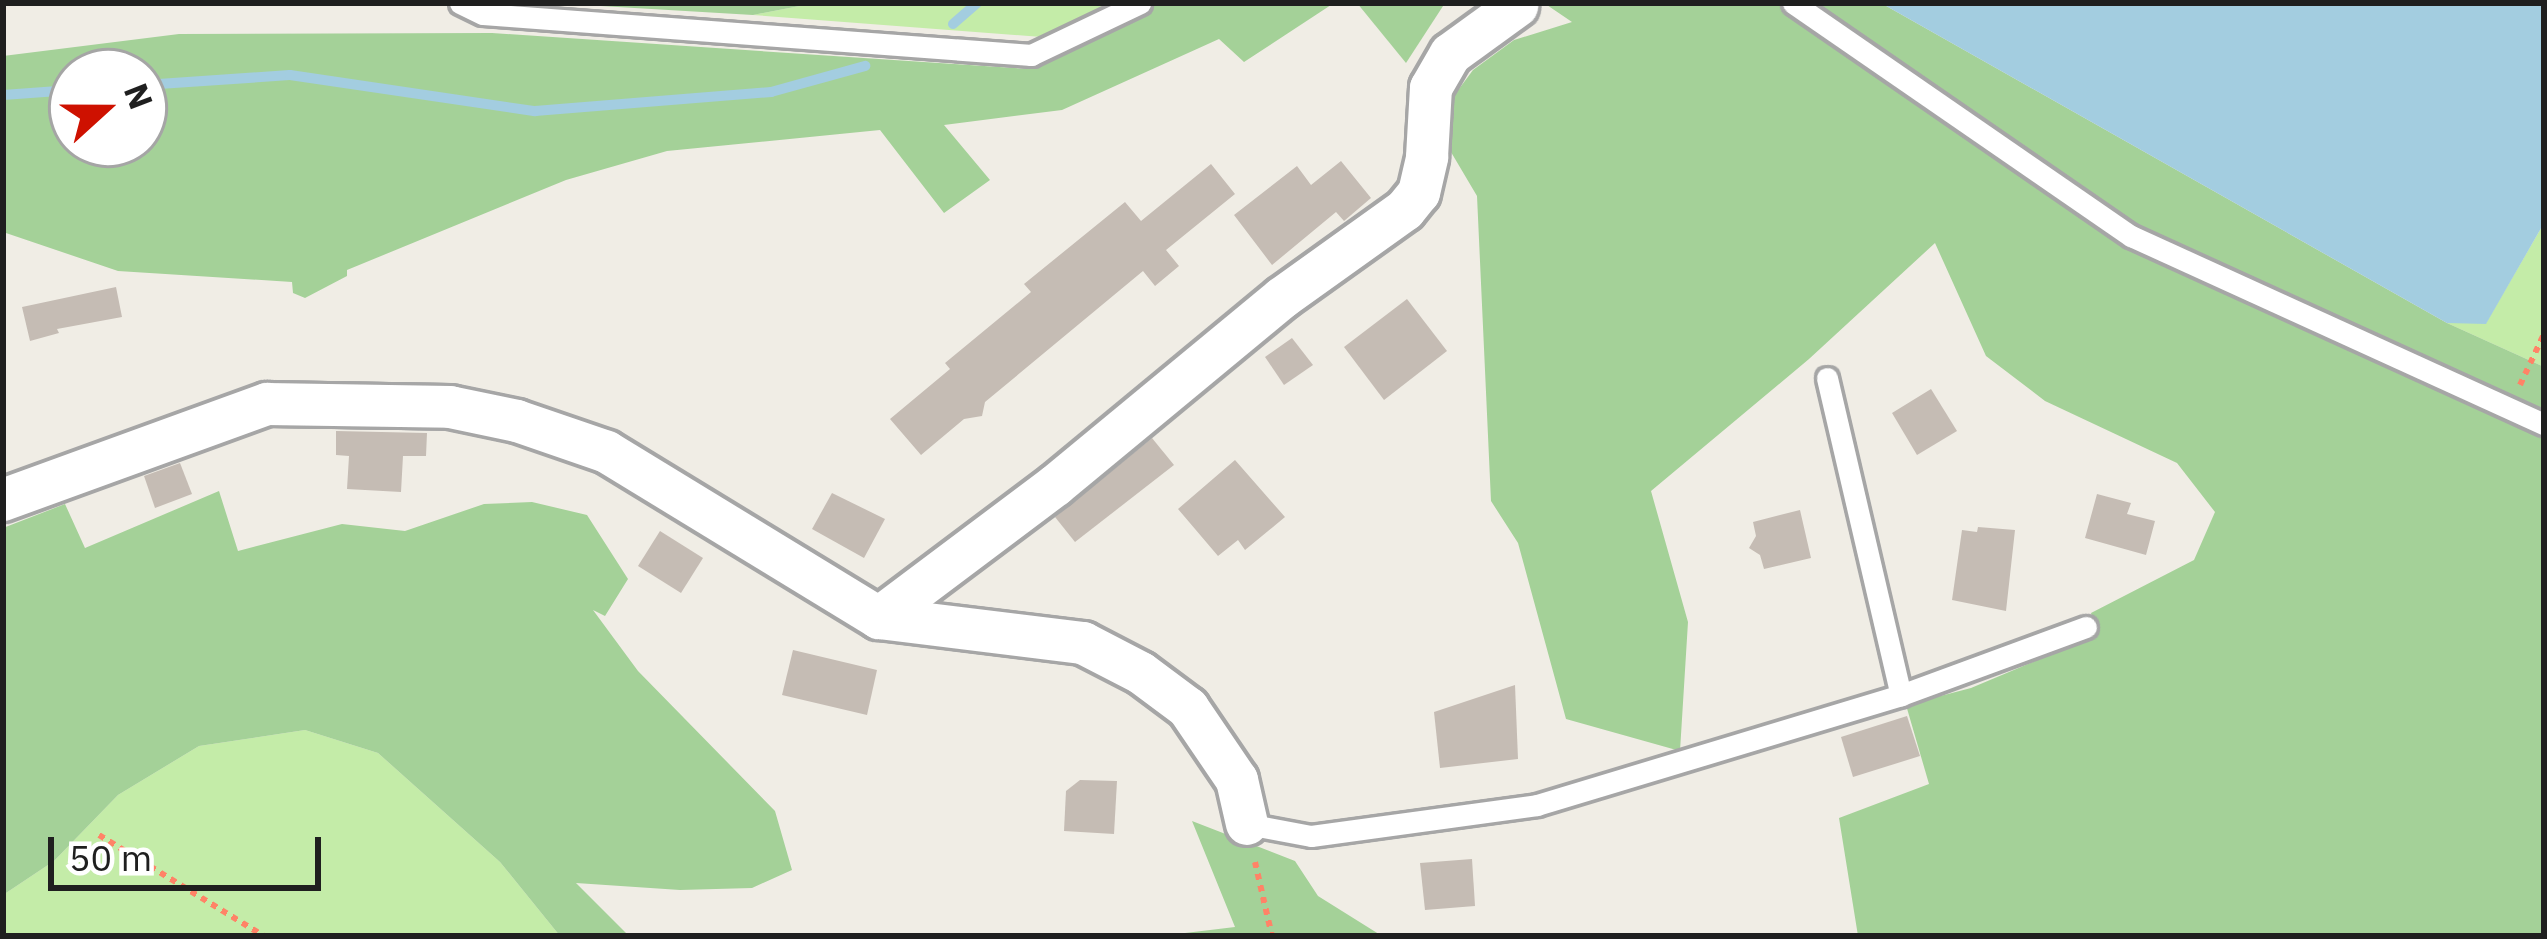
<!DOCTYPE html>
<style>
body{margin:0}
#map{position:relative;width:2547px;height:939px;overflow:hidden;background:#f0ede5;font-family:"IBM Plex Sans",sans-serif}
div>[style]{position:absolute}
.grass>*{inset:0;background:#c4eca8}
.forest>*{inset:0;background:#a4d198}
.water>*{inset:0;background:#a3cde0}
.stream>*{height:10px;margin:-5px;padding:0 5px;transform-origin:5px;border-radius:5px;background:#a3cde0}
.building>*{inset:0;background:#c5bcb4}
.path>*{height:6px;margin-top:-3px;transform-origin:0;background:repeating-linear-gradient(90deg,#ff8367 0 6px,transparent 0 12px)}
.roads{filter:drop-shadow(3px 0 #a6a6a6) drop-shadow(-3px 0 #a6a6a6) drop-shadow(0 3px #a6a6a6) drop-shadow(0 -3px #a6a6a6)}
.lane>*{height:21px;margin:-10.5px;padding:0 10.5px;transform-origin:10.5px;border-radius:10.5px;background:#fff}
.street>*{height:42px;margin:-21px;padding:0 21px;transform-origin:21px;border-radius:21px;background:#fff}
span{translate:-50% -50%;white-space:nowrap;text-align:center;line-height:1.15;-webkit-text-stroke:9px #fff;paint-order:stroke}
.frame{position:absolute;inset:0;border:6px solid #1f1f1f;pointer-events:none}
.north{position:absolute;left:48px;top:48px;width:120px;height:120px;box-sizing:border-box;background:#fff;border:3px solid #a5a5a5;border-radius:50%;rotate:69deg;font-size:33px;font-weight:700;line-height:48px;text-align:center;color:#1f1f1f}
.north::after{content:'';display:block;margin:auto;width:42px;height:54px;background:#ce1100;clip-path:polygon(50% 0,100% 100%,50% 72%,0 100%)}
.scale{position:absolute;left:48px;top:837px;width:273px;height:54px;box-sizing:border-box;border:6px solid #1f1f1f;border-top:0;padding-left:15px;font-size:36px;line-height:42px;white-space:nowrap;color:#1f1f1f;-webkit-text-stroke:9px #fff;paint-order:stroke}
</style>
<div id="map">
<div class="grass">
<div style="clip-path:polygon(815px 3px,1109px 3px,1042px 37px,753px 15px)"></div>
<div style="clip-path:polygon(2544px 223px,2544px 367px,2447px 323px,2486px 323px)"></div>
<div style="clip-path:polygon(305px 730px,378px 753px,500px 862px,560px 936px,3px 936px,3px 895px,54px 861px,118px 795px,199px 746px)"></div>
</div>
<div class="forest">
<div style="clip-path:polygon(550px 3px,815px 3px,753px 15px)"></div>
<div style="clip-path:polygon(evenodd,1151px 3px,1334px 3px,1244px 62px,1219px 39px,1062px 110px,944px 125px,990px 180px,944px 213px,880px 130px,667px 151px,566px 180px,347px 270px,347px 276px,305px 298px,293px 293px,292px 282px,118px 271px,3px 232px,3px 56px,179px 34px,492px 33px,1028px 69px,1151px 3px,72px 72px,144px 72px,144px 144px,72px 144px,72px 72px)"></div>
<div style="clip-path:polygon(1357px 3px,1445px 3px,1406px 63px)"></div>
<div style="clip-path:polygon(1544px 3px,1881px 3px,2447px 323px,2544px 367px,2544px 936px,1858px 936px,1839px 818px,1929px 784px,1906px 705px,1971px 688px,2097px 635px,2091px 613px,2194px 560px,2215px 512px,2177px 463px,2045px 401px,1986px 356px,1935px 243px,1809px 359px,1651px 491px,1688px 622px,1680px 751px,1566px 719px,1518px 543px,1491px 501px,1477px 196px,1448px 147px,1439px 116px,1473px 70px,1514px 40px,1572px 22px)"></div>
<div style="clip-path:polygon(219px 491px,238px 551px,342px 524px,405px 531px,484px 504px,532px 502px,587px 515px,628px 579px,605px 616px,593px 610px,638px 671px,775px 811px,792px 870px,752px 888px,680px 890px,576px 883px,629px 936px,560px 936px,500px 862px,378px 753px,305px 730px,199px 746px,118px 795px,54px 861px,3px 895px,3px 528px,65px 504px,85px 548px)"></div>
<div style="clip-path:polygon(1192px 821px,1295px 861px,1318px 896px,1382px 936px,1160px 936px,1235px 927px)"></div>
</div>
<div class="water">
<div style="clip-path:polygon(1881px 3px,2544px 3px,2544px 223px,2486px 324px,2447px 323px)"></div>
</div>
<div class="stream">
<div style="left:953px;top:24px;width:32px;rotate:-41deg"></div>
<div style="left:144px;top:85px;width:146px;rotate:-3.9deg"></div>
<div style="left:290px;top:75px;width:248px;rotate:8.4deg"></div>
<div style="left:535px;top:111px;width:237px;rotate:-4.6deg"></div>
<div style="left:771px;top:92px;width:98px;rotate:-15.5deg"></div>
<div style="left:3px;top:95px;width:69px;rotate:-4.1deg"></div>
</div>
<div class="building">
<div style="clip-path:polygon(1341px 161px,1371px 198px,1344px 221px,1336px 212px,1272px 265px,1234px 215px,1297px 166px,1311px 185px)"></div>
<div style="clip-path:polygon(1211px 164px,1235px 194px,1166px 250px,1179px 266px,1155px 286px,1143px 271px,985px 402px,982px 416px,964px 419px,921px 455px,890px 419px,950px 369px,945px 363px,1031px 292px,1024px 284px,1125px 202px,1141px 221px)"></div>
<div style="clip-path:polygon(116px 287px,122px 317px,57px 329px,59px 333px,30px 341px,22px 307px)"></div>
<div style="clip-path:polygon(1407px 299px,1447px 351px,1384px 400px,1344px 347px)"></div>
<div style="clip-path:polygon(1292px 338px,1313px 365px,1284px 385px,1265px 357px)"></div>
<div style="clip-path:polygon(1931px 389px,1957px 431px,1917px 455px,1892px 413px)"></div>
<div style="clip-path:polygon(336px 431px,427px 433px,426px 456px,403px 456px,401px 492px,347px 489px,349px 456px,336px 455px)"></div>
<div style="clip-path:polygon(1152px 438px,1174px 465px,1075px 542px,1055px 517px)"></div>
<div style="clip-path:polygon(1235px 460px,1285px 517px,1245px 550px,1238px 540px,1218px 556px,1178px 509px)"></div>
<div style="clip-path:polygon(180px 463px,192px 494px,155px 508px,144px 476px)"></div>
<div style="clip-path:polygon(832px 493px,885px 519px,864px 558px,812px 529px)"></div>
<div style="clip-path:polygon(2097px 494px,2131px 503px,2127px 514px,2155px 521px,2146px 555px,2085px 538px)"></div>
<div style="clip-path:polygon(1800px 510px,1811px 558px,1764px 569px,1760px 555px,1749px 548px,1756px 536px,1753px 522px)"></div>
<div style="clip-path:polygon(1978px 527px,2015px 530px,2006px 611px,1952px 600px,1962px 530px,1977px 532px)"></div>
<div style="clip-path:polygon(660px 531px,703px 558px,681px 593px,638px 566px)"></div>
<div style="clip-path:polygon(793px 650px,877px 670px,867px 715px,782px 695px)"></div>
<div style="clip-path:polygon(1515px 685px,1518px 759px,1440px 768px,1434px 712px)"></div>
<div style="clip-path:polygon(1907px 716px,1920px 756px,1853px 777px,1841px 737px)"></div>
<div style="clip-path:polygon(1080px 780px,1117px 781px,1114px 834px,1064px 831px,1066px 791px)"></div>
<div style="clip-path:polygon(1472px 859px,1475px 906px,1425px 910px,1420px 863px)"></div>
</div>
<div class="path">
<div style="left:2520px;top:385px;width:56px;rotate:-64.8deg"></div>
<div style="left:99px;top:835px;width:193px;rotate:31.5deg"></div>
<div style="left:1255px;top:862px;width:76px;rotate:77.1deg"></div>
</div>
<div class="roads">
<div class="lane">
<div style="left:460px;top:3px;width:25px;rotate:26deg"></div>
<div style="left:483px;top:14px;width:550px;rotate:4.28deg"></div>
<div style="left:1031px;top:55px;width:121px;rotate:-25.5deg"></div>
<div style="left:1793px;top:3px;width:411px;rotate:34.6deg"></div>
<div style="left:2131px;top:236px;width:454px;rotate:24.5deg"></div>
<div style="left:1827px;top:378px;width:326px;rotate:76.9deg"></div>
<div style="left:1247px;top:824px;width:65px;rotate:10.6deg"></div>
<div style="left:1311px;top:836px;width:228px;rotate:-7.8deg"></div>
<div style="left:1537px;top:805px;width:380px;rotate:-16.8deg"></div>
<div style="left:1901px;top:695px;width:197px;rotate:-20.2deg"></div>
</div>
<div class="street">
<div style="left:3px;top:500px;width:281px;rotate:-20deg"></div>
<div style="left:267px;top:404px;width:183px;rotate:0.9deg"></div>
<div style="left:450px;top:407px;width:68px;rotate:11.8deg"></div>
<div style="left:517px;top:421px;width:95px;rotate:19deg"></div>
<div style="left:607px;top:452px;width:319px;rotate:31.4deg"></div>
<div style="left:879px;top:618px;width:206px;rotate:7deg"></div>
<div style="left:1083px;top:643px;width:65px;rotate:27.3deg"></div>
<div style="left:1141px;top:673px;width:59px;rotate:36.7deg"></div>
<div style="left:1188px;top:708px;width:87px;rotate:55.8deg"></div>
<div style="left:1237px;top:780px;width:45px;rotate:77.2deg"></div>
<div style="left:879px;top:618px;width:221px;rotate:-36.9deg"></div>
<div style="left:1056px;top:485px;width:293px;rotate:-39.6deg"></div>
<div style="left:1282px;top:298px;width:151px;rotate:-35.6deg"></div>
<div style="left:1405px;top:210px;width:22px;rotate:-51deg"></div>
<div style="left:1419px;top:193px;width:37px;rotate:-77deg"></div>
<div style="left:1427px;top:157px;width:69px;rotate:-86.7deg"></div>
<div style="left:1431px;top:88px;width:39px;rotate:-60deg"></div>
<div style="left:1451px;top:54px;width:82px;rotate:-36deg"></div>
</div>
</div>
<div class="frame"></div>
<div class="north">N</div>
<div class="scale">50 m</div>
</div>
